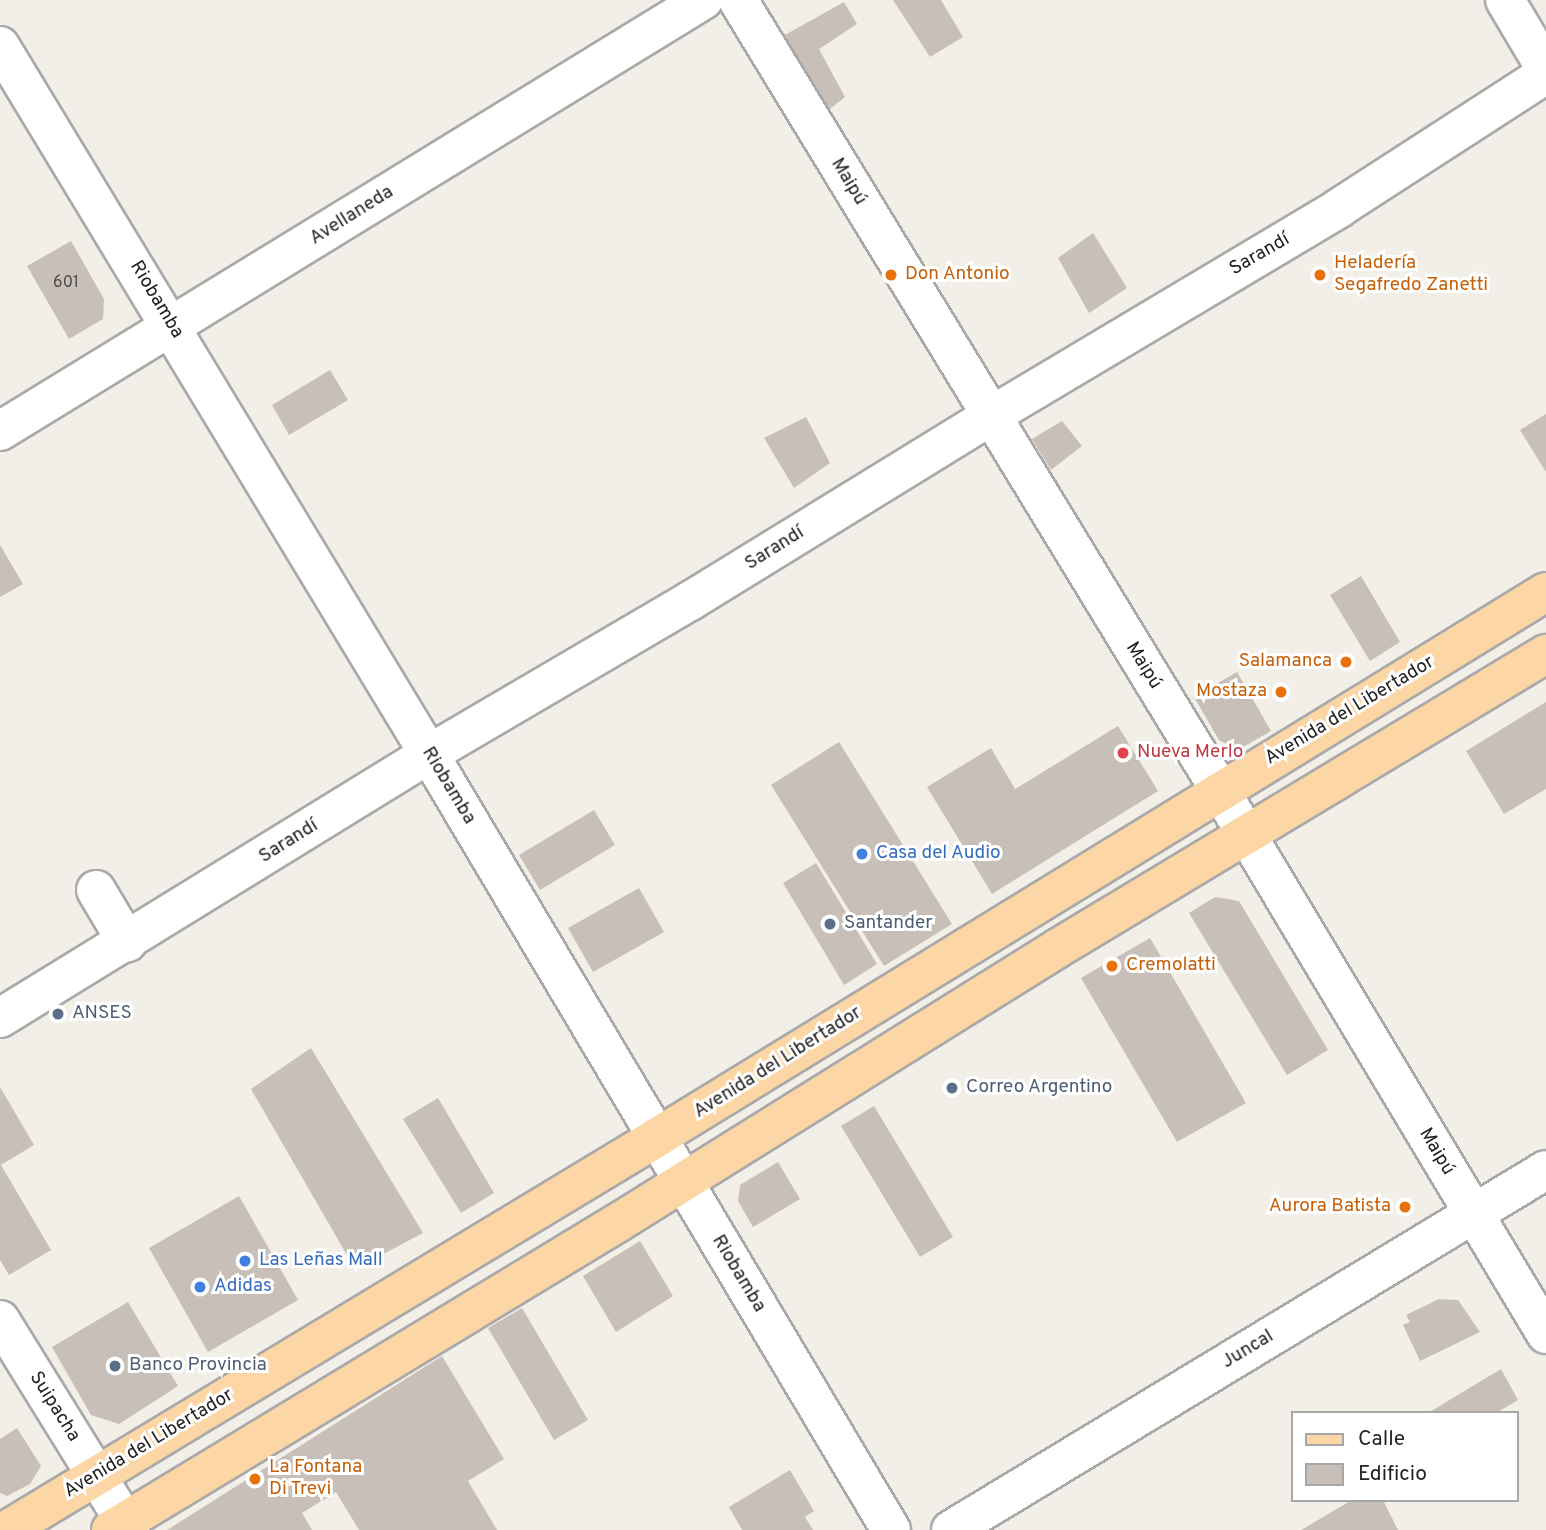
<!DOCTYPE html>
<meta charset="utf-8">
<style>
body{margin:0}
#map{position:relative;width:1546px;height:1530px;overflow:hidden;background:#f2efe9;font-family:Overpass,sans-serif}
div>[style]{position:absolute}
.building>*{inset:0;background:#c7bfb8}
.roads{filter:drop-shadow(2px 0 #a9a9a9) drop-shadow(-2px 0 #a9a9a9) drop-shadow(0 2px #a9a9a9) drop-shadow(0 -2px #a9a9a9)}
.minor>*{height:38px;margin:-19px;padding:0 19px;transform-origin:19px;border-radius:19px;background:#fff}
.major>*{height:38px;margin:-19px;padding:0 19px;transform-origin:19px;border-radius:19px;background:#fcd6a4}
.dots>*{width:19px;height:19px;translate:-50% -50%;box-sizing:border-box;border:4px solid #fff;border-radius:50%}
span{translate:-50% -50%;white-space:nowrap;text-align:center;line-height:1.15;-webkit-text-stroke:6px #fff;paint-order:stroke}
.number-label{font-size:16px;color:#4b4948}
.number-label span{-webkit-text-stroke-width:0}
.street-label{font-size:19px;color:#222}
.food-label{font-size:19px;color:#c56008}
.left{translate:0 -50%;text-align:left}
.right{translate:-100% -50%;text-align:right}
.health-label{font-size:19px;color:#be3a42}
.shop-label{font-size:19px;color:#366cbe}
.service-label{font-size:19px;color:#4e5e75}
.legend{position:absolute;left:1291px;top:1411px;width:228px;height:91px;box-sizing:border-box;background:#fff;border:2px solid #a7a7a7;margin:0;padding:9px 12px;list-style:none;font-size:21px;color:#222}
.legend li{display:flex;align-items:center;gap:14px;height:35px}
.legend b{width:35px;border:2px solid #a7a7a7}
</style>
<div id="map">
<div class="building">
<div style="clip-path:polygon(893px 0,941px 0,963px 37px,930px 57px)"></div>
<div style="clip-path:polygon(844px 2px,857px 24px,819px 49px,845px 97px,826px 112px,783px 36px)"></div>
<div style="clip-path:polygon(1093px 233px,1127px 288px,1089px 313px,1058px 258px)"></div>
<div style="clip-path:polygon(71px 241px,104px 299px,103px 319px,69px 339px,27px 266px)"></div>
<div style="clip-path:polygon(330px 370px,348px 400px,289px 435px,272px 405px)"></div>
<div style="clip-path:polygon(1546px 414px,1546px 472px,1520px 430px)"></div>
<div style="clip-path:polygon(806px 417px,830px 463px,794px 488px,764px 438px)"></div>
<div style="clip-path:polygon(1062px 421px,1082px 446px,1051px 470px,1032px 439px)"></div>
<div style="clip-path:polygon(0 545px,23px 584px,0 597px)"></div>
<div style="clip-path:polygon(1361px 576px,1400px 642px,1370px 661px,1330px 595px)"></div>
<div style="clip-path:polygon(1237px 672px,1271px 731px,1238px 750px,1219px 740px,1194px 697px)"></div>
<div style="clip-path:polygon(1546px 702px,1546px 789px,1504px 814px,1466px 751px)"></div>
<div style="clip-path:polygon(1118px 726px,1158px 791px,992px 894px,927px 787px,991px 748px,1015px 789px)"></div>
<div style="clip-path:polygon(839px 742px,952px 924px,884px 966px,771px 785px)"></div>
<div style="clip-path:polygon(594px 810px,615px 845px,540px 890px,519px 855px)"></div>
<div style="clip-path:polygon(816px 863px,877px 964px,844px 985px,783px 883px)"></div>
<div style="clip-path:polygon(639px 888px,664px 932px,593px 972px,568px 928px)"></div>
<div style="clip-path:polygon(1215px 897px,1239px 901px,1328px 1050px,1287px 1075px,1189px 913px)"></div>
<div style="clip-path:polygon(1150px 938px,1246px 1103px,1177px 1142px,1081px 978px)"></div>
<div style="clip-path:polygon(311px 1048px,423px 1233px,355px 1269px,251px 1089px)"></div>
<div style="clip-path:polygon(0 1087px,34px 1145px,1px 1165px,51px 1250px,9px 1275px,0 1260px)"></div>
<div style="clip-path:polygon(438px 1098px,494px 1193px,461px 1213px,403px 1119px)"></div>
<div style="clip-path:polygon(874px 1106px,953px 1237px,920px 1257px,841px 1126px)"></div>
<div style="clip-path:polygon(778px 1162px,800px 1199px,753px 1227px,738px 1201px,740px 1185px)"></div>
<div style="clip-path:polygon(239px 1196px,298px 1300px,208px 1352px,149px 1248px)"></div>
<div style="clip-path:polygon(640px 1241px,673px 1296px,616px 1332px,583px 1276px)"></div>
<div style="clip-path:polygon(1439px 1299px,1458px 1300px,1480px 1332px,1420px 1361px,1403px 1325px,1410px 1322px,1406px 1315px)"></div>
<div style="clip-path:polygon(128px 1302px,178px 1386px,119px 1424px,91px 1415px,52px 1347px)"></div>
<div style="clip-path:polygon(522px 1308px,588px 1420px,554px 1440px,488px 1328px)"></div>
<div style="clip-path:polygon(442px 1356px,504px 1459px,468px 1481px,497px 1530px,359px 1530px,336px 1492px,302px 1513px,312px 1530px,167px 1530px)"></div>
<div style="clip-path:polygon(1501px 1369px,1518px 1400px,1496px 1413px,1428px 1413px)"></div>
<div style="clip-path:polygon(17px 1428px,41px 1466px,30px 1484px,7px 1496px,0 1493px,0 1439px)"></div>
<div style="clip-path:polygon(790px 1470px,814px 1511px,805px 1517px,813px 1530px,742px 1530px,729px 1507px)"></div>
<div style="clip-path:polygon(1352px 1500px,1383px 1500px,1398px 1530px,1301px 1530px)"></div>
</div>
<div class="roads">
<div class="minor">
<div style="left:738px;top:0;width:928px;rotate:58.62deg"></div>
<div style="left:1221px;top:792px;width:632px;rotate:59.05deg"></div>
<div style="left:1505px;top:0;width:80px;rotate:59.3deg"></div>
<div style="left:0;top:46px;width:828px;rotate:58.79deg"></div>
<div style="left:429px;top:754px;width:903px;rotate:59.23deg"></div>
<div style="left:0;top:431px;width:825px;rotate:-31.51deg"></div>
<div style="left:96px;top:890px;width:61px;rotate:59.2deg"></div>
<div style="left:0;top:1018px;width:504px;rotate:-31.61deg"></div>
<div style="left:429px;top:754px;width:303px;rotate:-30.4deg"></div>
<div style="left:690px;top:601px;width:351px;rotate:-31.6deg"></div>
<div style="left:989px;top:417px;width:408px;rotate:-30.8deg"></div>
<div style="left:1339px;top:208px;width:247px;rotate:-32.9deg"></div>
<div style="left:0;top:1320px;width:247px;rotate:58.2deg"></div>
<div style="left:951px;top:1530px;width:695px;rotate:-31.18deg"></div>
</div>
<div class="major">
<div style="left:7px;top:1530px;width:758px;rotate:-31.13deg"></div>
<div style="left:656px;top:1138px;width:1044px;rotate:-31.53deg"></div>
<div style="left:111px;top:1530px;width:594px;rotate:-31.23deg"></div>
<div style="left:619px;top:1222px;width:517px;rotate:-31.97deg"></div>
<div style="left:1058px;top:948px;width:570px;rotate:-31.07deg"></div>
</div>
</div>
<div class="dots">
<div style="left:891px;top:275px;background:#e8710a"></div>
<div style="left:1320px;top:275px;background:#e8710a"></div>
<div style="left:1346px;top:662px;background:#e8710a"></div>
<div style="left:1281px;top:692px;background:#e8710a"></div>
<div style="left:1123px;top:753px;background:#e0444e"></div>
<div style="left:862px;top:854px;background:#3f7fe0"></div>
<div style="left:830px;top:924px;background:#5c6f8a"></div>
<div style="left:1112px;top:966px;background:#e8710a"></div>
<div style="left:58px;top:1014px;background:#5c6f8a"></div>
<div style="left:952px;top:1088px;background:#5c6f8a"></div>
<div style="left:1405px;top:1207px;background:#e8710a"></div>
<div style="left:245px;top:1261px;background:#3f7fe0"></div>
<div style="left:200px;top:1287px;background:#3f7fe0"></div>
<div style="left:115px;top:1366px;background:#5c6f8a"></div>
<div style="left:255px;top:1479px;background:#e8710a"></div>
</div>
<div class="number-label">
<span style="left:66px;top:283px">601</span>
</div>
<div class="street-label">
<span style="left:848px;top:182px;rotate:59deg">Maipú</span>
<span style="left:352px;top:216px;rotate:-32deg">Avellaneda</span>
<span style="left:1260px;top:255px;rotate:-30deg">Sarandí</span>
<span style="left:156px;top:300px;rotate:59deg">Riobamba</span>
<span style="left:775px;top:549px;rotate:-32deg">Sarandí</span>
<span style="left:1143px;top:666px;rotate:58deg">Maipú</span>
<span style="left:1350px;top:711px;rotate:-31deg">Avenida del Libertador</span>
<span style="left:448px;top:786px;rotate:59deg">Riobamba</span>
<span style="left:289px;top:842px;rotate:-32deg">Sarandí</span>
<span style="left:778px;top:1063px;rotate:-32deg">Avenida del Libertador</span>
<span style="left:1436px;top:1152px;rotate:59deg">Maipú</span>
<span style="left:738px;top:1274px;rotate:59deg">Riobamba</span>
<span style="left:1248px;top:1350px;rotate:-31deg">Juncal</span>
<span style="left:54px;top:1407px;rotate:58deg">Suipacha</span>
<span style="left:149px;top:1444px;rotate:-31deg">Avenida del Libertador</span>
</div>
<div class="food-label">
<span class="left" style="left:1334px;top:275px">Heladería<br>Segafredo Zanetti</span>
<span class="left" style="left:905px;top:275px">Don Antonio</span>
<span class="right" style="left:1332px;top:662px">Salamanca</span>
<span class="right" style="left:1267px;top:692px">Mostaza</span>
<span class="left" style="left:1126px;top:966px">Cremolatti</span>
<span class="right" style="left:1391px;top:1207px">Aurora Batista</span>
<span class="left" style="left:269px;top:1479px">La Fontana<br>Di Trevi</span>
</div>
<div class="health-label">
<span class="left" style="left:1137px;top:753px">Nueva Merlo</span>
</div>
<div class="shop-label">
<span class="left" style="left:876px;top:854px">Casa del Audio</span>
<span class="left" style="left:259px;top:1261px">Las Leñas Mall</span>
<span class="left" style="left:214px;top:1287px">Adidas</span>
</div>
<div class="service-label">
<span class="left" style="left:844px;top:924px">Santander</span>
<span class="left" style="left:72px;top:1014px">ANSES</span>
<span class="left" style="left:966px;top:1088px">Correo Argentino</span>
<span class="left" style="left:129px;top:1366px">Banco Provincia</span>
</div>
<ul class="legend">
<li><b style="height:9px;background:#fcd6a4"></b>Calle</li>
<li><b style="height:19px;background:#c7bfb8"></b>Edificio</li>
</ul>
</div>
